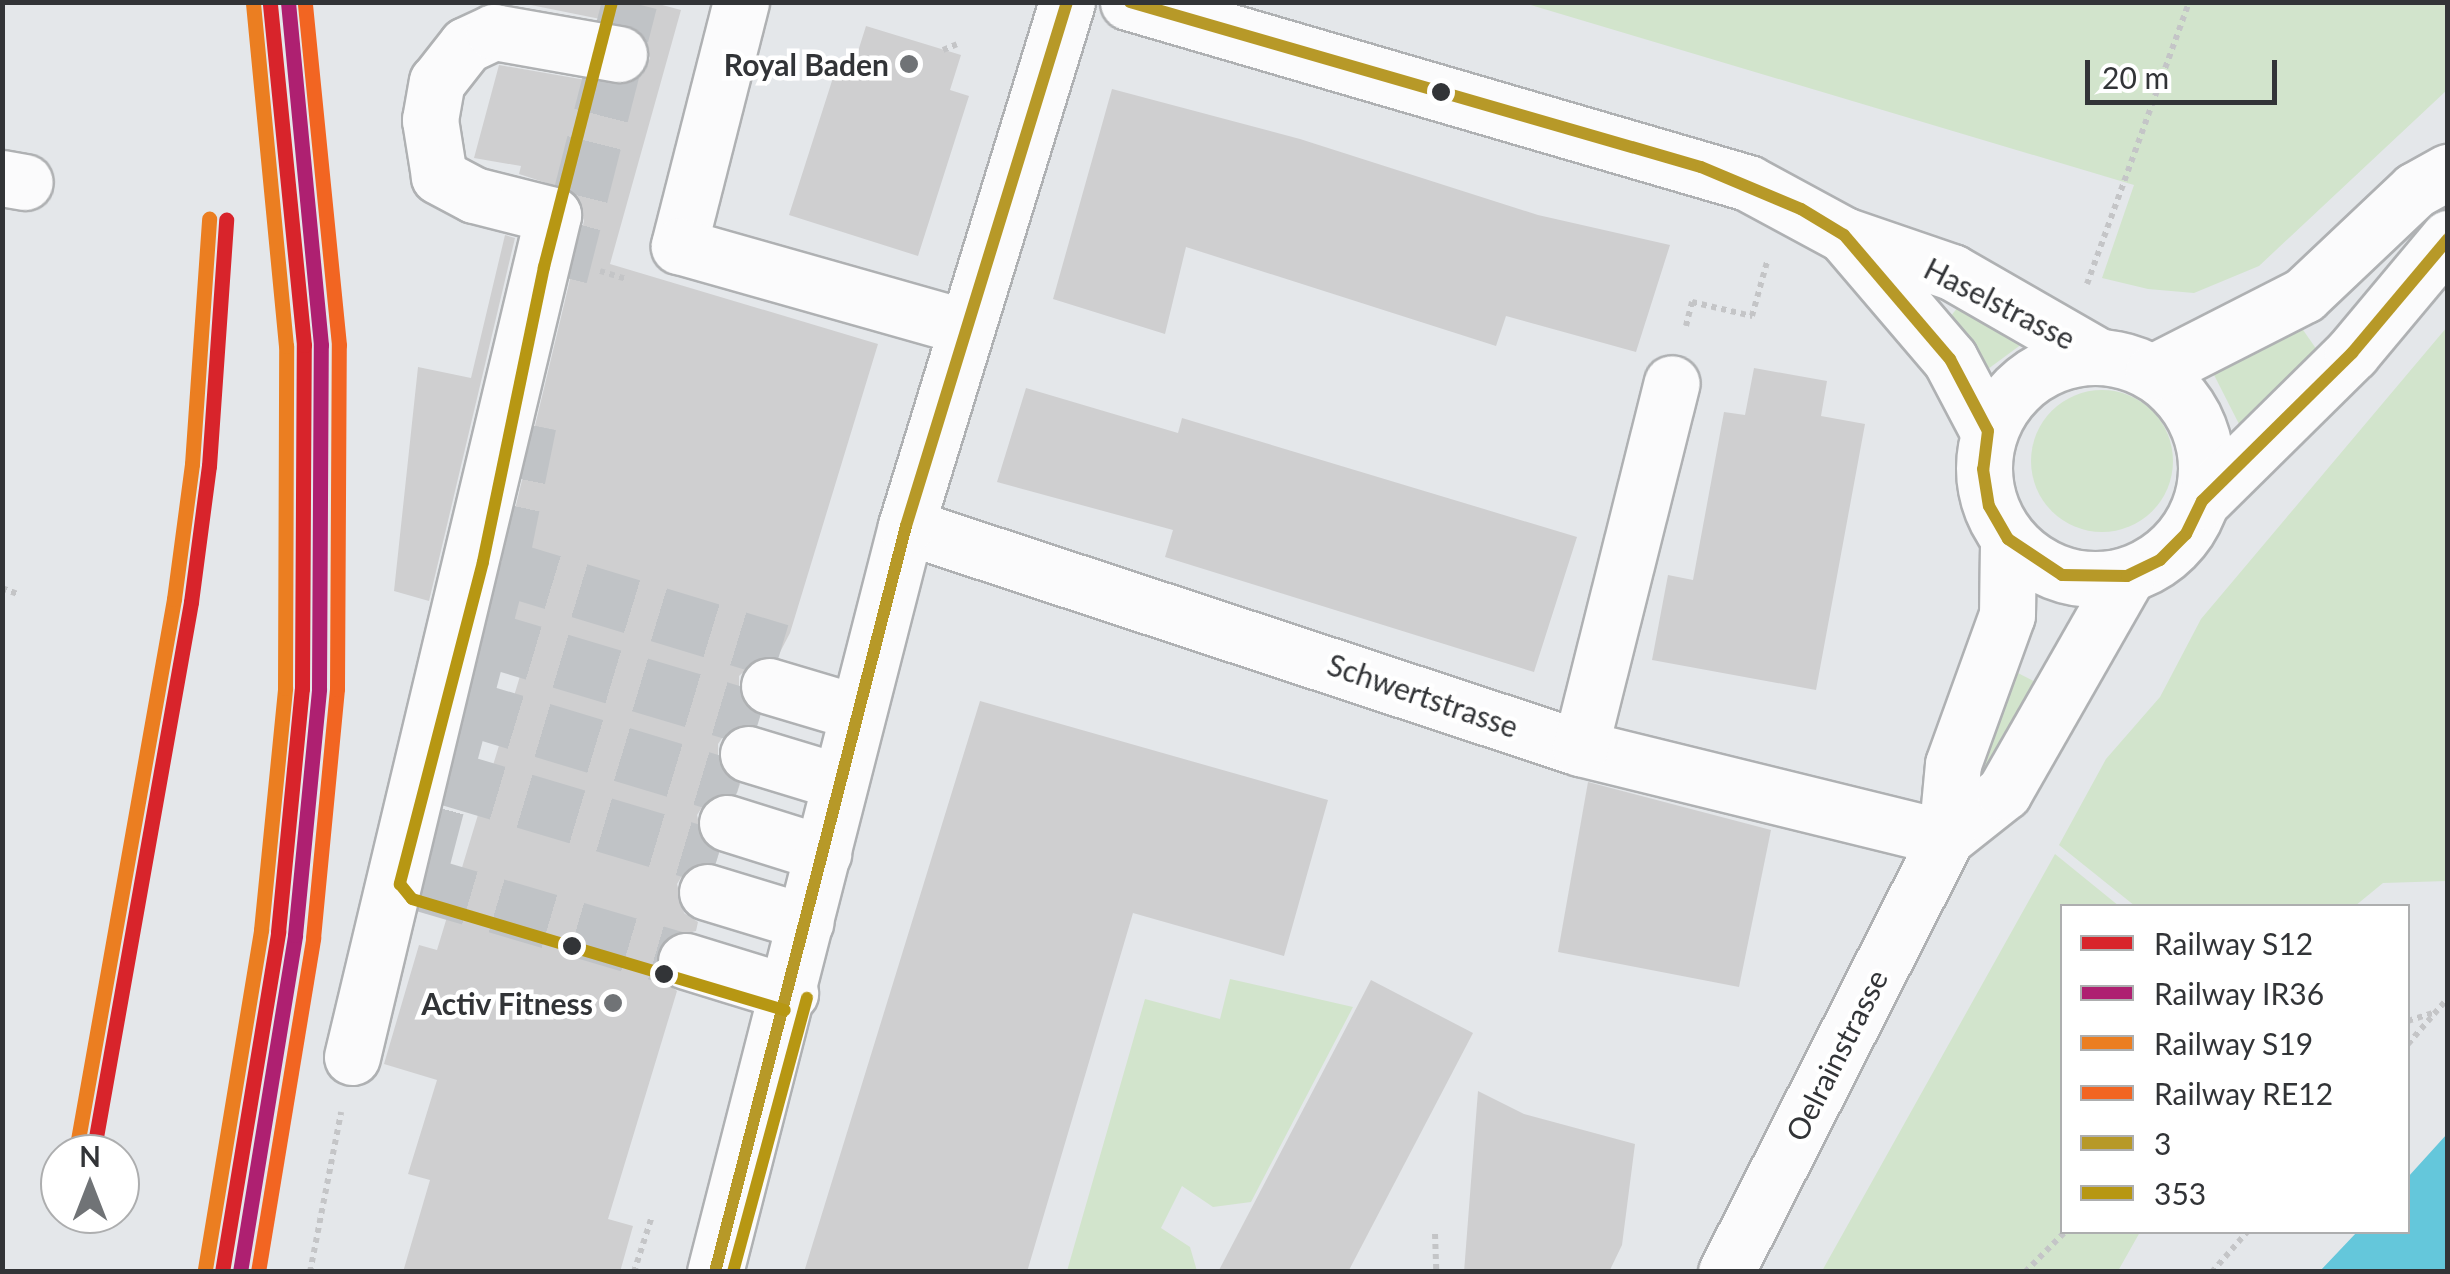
<!DOCTYPE html>
<style>
body{margin:0}
#map{position:relative;width:2450px;height:1274px;overflow:hidden;background:#e4e7ea;font-family:Lato,sans-serif}
div>[style]{position:absolute}
.green>*{inset:0;background:#d2e4cc}
.round{border-radius:50%}
.water>*{inset:0;background:#64c7db}
.building>*{inset:0;background:#cfcfd0}
.minor-tunnel>*{height:55px;margin-top:-27.5px;transform-origin:0;background:repeating-linear-gradient(90deg,#c0c3c6 0 55px,transparent 0 83px)}
.path>*{height:6px;margin-top:-3px;transform-origin:0;background:repeating-linear-gradient(90deg,#c4c5c7 0 5px,transparent 0 10px)}
.roads{filter:drop-shadow(2px 0 #afb1b3) drop-shadow(-2px 0 #afb1b3) drop-shadow(0 2px #afb1b3) drop-shadow(0 -2px #afb1b3)}
.minor>*{height:55px;margin:-27.5px;padding:0 27.5px;transform-origin:27.5px;border-radius:27.5px;background:#fbfbfc}
.minor>.ring{margin:-27.5px;padding:0;box-sizing:content-box;background:none;border:55px solid #fbfbfc;border-radius:50%}
.bus-1>*{height:12px;margin:-6px;padding:0 6px;transform-origin:6px;border-radius:6px;background:#b79928}
.bus-2>*{height:12px;margin:-6px;padding:0 6px;transform-origin:6px;border-radius:6px;background:#b79713}
.rail-1>*{height:15px;margin:-7.5px;padding:0 7.5px;transform-origin:7.5px;border-radius:7.5px;background:#d8242b}
.rail-2>*{height:15px;margin:-7.5px;padding:0 7.5px;transform-origin:7.5px;border-radius:7.5px;background:#ae2071}
.rail-3>*{height:15px;margin:-7.5px;padding:0 7.5px;transform-origin:7.5px;border-radius:7.5px;background:#eb7e21}
.rail-4>*{height:15px;margin:-7.5px;padding:0 7.5px;transform-origin:7.5px;border-radius:7.5px;background:#f26522}
.dots>*{width:28px;height:28px;translate:-50% -50%;box-sizing:border-box;border:5px solid #fff;border-radius:50%}
span{translate:-50% -50%;white-space:nowrap;text-align:center;line-height:1.15;-webkit-text-stroke:9px #fff;paint-order:stroke}
.poi-label{font-size:30px;color:#323437;font-weight:700}
.right{translate:-100% -50%;text-align:right}
.street-label{font-size:30px;color:#323437}
.frame{position:absolute;inset:0;border:5px solid #323437;pointer-events:none}
.legend{position:absolute;left:2060px;top:904px;width:350px;height:330px;box-sizing:border-box;background:#fff;border:2px solid #adaeaf;margin:0;padding:12px 18px;list-style:none;font-size:30px;color:#323437}
.legend li{display:flex;align-items:center;gap:20px;height:50px}
.legend b{width:50px;border:2px solid #adaeaf}
.north{position:absolute;left:40px;top:1134px;width:100px;height:100px;box-sizing:border-box;background:#fff;border:2px solid #adaeaf;border-radius:50%;rotate:0deg;font-size:28px;font-weight:700;line-height:40px;text-align:center;color:#323437}
.north::after{content:'';display:block;margin:auto;width:35px;height:45px;background:#707376;clip-path:polygon(50% 0,100% 100%,50% 72%,0 100%)}
.scale{position:absolute;left:2085px;top:60px;width:192px;height:45px;box-sizing:border-box;border:5px solid #323437;border-top:0;padding-left:12px;font-size:30px;line-height:35px;white-space:nowrap;color:#323437;-webkit-text-stroke:8px #fff;paint-order:stroke}
</style>
<div id="map">
<div class="green">
<div style="clip-path:polygon(1524px 3px,2447px 3px,2447px 90px,2259px 266px,2194px 293px,2148px 289px,2102px 278px,2134px 185px)"></div>
<div style="clip-path:polygon(1965px 298px,2022px 344px,1988px 369px,1947px 321px)"></div>
<div style="clip-path:polygon(2299px 324px,2319px 353px,2246px 426px,2239px 424px,2211px 369px)"></div>
<div style="clip-path:polygon(2447px 327px,2447px 881px,2383px 883px,2355px 906px,2135px 906px,2059px 845px,2106px 759px,2160px 697px,2201px 619px)"></div>
<div class="round" style="left:2031px;top:390px;width:142px;height:142px"></div>
<div style="clip-path:polygon(2016px 672px,2041px 685px,1985px 782px,1971px 775px)"></div>
<div style="clip-path:polygon(2055px 854px,2119px 906px,2062px 906px,2062px 1232px,2140px 1232px,2118px 1271px,1822px 1271px)"></div>
<div style="clip-path:polygon(1230px 979px,1353px 1007px,1251px 1202px,1213px 1207px,1182px 1186px,1161px 1228px,1190px 1247px,1197px 1271px,1067px 1271px,1145px 999px,1220px 1019px)"></div>
</div>
<div class="water">
<div style="clip-path:polygon(2447px 1134px,2447px 1271px,2320px 1271px,2357px 1232px,2408px 1232px,2408px 1177px)"></div>
</div>
<div class="building">
<div style="clip-path:polygon(516px 2px,651px 2px,681px 10px,610px 264px,878px 344px,790px 633px,778px 656px,761px 656px,739px 676px,739px 694px,760px 716px,757px 724px,727px 731px,718px 744px,718px 762px,740px 784px,737px 793px,707px 799px,697px 815px,703px 843px,719px 853px,716px 862px,686px 869px,677px 884px,684px 913px,698px 922px,696px 931px,666px 938px,656px 953px,663px 981px,677px 991px,608px 1219px,633px 1226px,620px 1272px,403px 1272px,430px 1180px,408px 1174px,437px 1080px,384px 1064px,419px 945px,437px 950px,534px 630px,489px 618px,584px 221px,574px 192px,519px 174px,521px 166px,474px 158px,499px 65px,615px 85px,642px 75px,650px 58px,640px 31px,625px 24px)"></div>
<div style="clip-path:polygon(866px 26px,961px 55px,950px 90px,969px 96px,918px 256px,789px 215px,839px 59px,854px 64px)"></div>
<div style="clip-path:polygon(1112px 89px,1300px 139px,1538px 215px,1670px 245px,1636px 352px,1506px 316px,1496px 346px,1186px 247px,1165px 334px,1053px 299px)"></div>
<div style="clip-path:polygon(505px 235px,515px 238px,429px 601px,394px 591px,418px 367px,471px 378px)"></div>
<div style="clip-path:polygon(1754px 368px,1827px 381px,1821px 416px,1865px 424px,1816px 690px,1652px 660px,1668px 575px,1693px 580px,1724px 412px,1745px 415px)"></div>
<div style="clip-path:polygon(1026px 388px,1178px 433px,1182px 418px,1577px 537px,1534px 672px,1165px 557px,1173px 530px,997px 482px)"></div>
<div style="clip-path:polygon(980px 701px,1328px 800px,1284px 956px,1133px 913px,1027px 1272px,804px 1272px)"></div>
<div style="clip-path:polygon(1588px 782px,1771px 830px,1739px 987px,1558px 952px)"></div>
<div style="clip-path:polygon(1371px 980px,1473px 1033px,1348px 1272px,1218px 1272px)"></div>
<div style="clip-path:polygon(1478px 1091px,1524px 1114px,1635px 1144px,1622px 1245px,1609px 1272px,1464px 1272px)"></div>
</div>
<div class="minor-tunnel">
<div style="left:560px;top:276px;width:283px;rotate:-75.7deg"></div>
<div style="left:529px;top:424px;width:145px;rotate:101.5deg"></div>
<div style="left:500px;top:566px;width:327px;rotate:104.7deg"></div>
<div style="left:417px;top:882px;width:280px;rotate:16.4deg"></div>
<div style="left:500px;top:566px;width:293px;rotate:16.9deg"></div>
<div style="left:481px;top:637px;width:290px;rotate:16.6deg"></div>
<div style="left:463px;top:706px;width:287px;rotate:16.8deg"></div>
<div style="left:445px;top:777px;width:284px;rotate:16.6deg"></div>
</div>
<div class="path">
<div style="left:2253px;top:2px;width:45px"></div>
<div style="left:943px;top:50px;width:15px;rotate:-23deg"></div>
<div style="left:600px;top:271px;width:27px;rotate:17deg"></div>
<div style="left:2087px;top:284px;width:300px;rotate:-70.1deg"></div>
<div style="left:1686px;top:326px;width:25px;rotate:-76deg"></div>
<div style="left:1692px;top:302px;width:62px;rotate:13.1deg"></div>
<div style="left:1752px;top:316px;width:56px;rotate:-74.5deg"></div>
<div style="left:2px;top:588px;width:17px;rotate:21deg"></div>
<div style="left:2408px;top:1021px;width:28px;rotate:-18deg"></div>
<div style="left:2408px;top:1044px;width:61px;rotate:-49deg"></div>
<div style="left:1435px;top:1234px;width:38px;rotate:88deg"></div>
<div style="left:310px;top:1272px;width:163px;rotate:-79deg"></div>
<div style="left:634px;top:1272px;width:59px;rotate:-72.2deg"></div>
<div style="left:2025px;top:1272px;width:57px;rotate:-45deg"></div>
<div style="left:2212px;top:1272px;width:53px;rotate:-48.8deg"></div>
</div>
<div class="roads">
<div class="minor">
<div style="left:741px;top:2px;width:252px;rotate:104.3deg"></div>
<div style="left:679px;top:246px;width:298px;rotate:15.8deg"></div>
<div style="left:1128px;top:2px;width:646px;rotate:16.27deg"></div>
<div style="left:1748px;top:183px;width:109px;rotate:28.4deg"></div>
<div style="left:1844px;top:235px;width:114px;rotate:18.9deg"></div>
<div style="left:1952px;top:272px;width:168px;rotate:29.9deg"></div>
<div style="left:2px;top:178px;width:23px;rotate:10deg"></div>
<div style="left:1844px;top:235px;width:163px;rotate:49.5deg"></div>
<div style="left:1950px;top:359px;width:81px;rotate:62.2deg"></div>
<div class="ring" style="left:1984px;top:357px;width:167px;height:167px"></div>
<div style="left:2153px;top:372px;width:169px;rotate:-27deg"></div>
<div style="left:2304px;top:295px;width:153px;rotate:-43.4deg"></div>
<div style="left:2415px;top:190px;width:38px;rotate:-29deg"></div>
<div style="left:2202px;top:501px;width:211px;rotate:-44.6deg"></div>
<div style="left:2352px;top:353px;width:150px;rotate:-50.1deg"></div>
<div style="left:906px;top:526px;width:710px;rotate:18.23deg"></div>
<div style="left:1580px;top:748px;width:377px;rotate:13.8deg"></div>
<div style="left:769px;top:686px;width:91px;rotate:16.6deg"></div>
<div style="left:1580px;top:748px;width:376px;rotate:-75.9deg"></div>
<div style="left:748px;top:754px;width:96px;rotate:16.9deg"></div>
<div style="left:727px;top:823px;width:101px;rotate:17.4deg"></div>
<div style="left:1946px;top:838px;width:74px;rotate:-38.4deg"></div>
<div style="left:2004px;top:792px;width:249px;rotate:-60.3deg"></div>
<div style="left:707px;top:892px;width:103px;rotate:16.9deg"></div>
<div style="left:686px;top:961px;width:109px;rotate:17.1deg"></div>
<div style="left:352px;top:1057px;width:866px;rotate:-76.57deg"></div>
<div style="left:553px;top:215px;width:81px;rotate:-165.8deg"></div>
<div style="left:474px;top:195px;width:40px;rotate:-152deg"></div>
<div style="left:439px;top:176px;width:57px;rotate:-99.1deg"></div>
<div style="left:430px;top:120px;width:39px;rotate:-80deg"></div>
<div style="left:437px;top:82px;width:47px;rotate:-51.9deg"></div>
<div style="left:466px;top:45px;width:31px;rotate:-25deg"></div>
<div style="left:494px;top:32px;width:127px;rotate:10deg"></div>
<div style="left:715px;top:1272px;width:770px;rotate:-75.64deg"></div>
<div style="left:906px;top:526px;width:548px;rotate:-72.92deg"></div>
<div style="left:1726px;top:1272px;width:487px;rotate:-63.1deg"></div>
<div style="left:1946px;top:838px;width:74px;rotate:-84.6deg"></div>
<div style="left:1953px;top:764px;width:158px;rotate:-70.1deg"></div>
<div style="left:2007px;top:615px;width:76px;rotate:-89.2deg"></div>
</div>
</div>
<div class="bus-1">
<div style="left:1130px;top:2px;width:594px;rotate:16.12deg"></div>
<div style="left:1701px;top:167px;width:108px;rotate:22.8deg"></div>
<div style="left:1801px;top:209px;width:50px;rotate:31.2deg"></div>
<div style="left:1844px;top:235px;width:163px;rotate:49.5deg"></div>
<div style="left:1950px;top:359px;width:81px;rotate:62.2deg"></div>
<div style="left:1988px;top:431px;width:38px;rotate:97deg"></div>
<div style="left:1983px;top:469px;width:37px;rotate:81deg"></div>
<div style="left:1989px;top:506px;width:38px;rotate:60deg"></div>
<div style="left:2008px;top:539px;width:65px;rotate:33.7deg"></div>
<div style="left:2062px;top:575px;width:65px;rotate:0.9deg"></div>
<div style="left:2127px;top:576px;width:37px;rotate:-26deg"></div>
<div style="left:2160px;top:560px;width:37px;rotate:-45deg"></div>
<div style="left:2186px;top:534px;width:37px;rotate:-64deg"></div>
<div style="left:2202px;top:501px;width:211px;rotate:-44.6deg"></div>
<div style="left:2352px;top:353px;width:149px;rotate:-49.9deg"></div>
<div style="left:715px;top:1272px;width:770px;rotate:-75.64deg"></div>
<div style="left:906px;top:526px;width:548px;rotate:-72.92deg"></div>
</div>
<div class="bus-2">
<div style="left:612px;top:2px;width:274px;rotate:104.4deg"></div>
<div style="left:544px;top:267px;width:301px;rotate:101.7deg"></div>
<div style="left:483px;top:562px;width:333px;rotate:104.5deg"></div>
<div style="left:400px;top:884px;width:19px;rotate:51deg"></div>
<div style="left:412px;top:899px;width:389px;rotate:16.6deg"></div>
<div style="left:733px;top:1272px;width:284px;rotate:-74.9deg"></div>
</div>
<div class="rail-1">
<div style="left:93px;top:1154px;width:561px;rotate:-79.93deg"></div>
<div style="left:191px;top:602px;width:137px;rotate:-82.5deg"></div>
<div style="left:209px;top:466px;width:247px;rotate:-86deg"></div>
<div style="left:222px;top:1272px;width:345px;rotate:-80.6deg"></div>
<div style="left:278px;top:932px;width:244px;rotate:-84.4deg"></div>
<div style="left:302px;top:689px;width:344px;rotate:-89.7deg"></div>
<div style="left:304px;top:345px;width:345px;rotate:-95.7deg"></div>
</div>
<div class="rail-2">
<div style="left:240px;top:1272px;width:341px;rotate:-80.7deg"></div>
<div style="left:295px;top:935px;width:247px;rotate:-84.4deg"></div>
<div style="left:319px;top:689px;width:344px;rotate:-89.7deg"></div>
<div style="left:321px;top:345px;width:345px;rotate:-95.5deg"></div>
</div>
<div class="rail-3">
<div style="left:76px;top:1151px;width:561px;rotate:-79.93deg"></div>
<div style="left:174px;top:599px;width:136px;rotate:-82.4deg"></div>
<div style="left:192px;top:464px;width:246px;rotate:-86deg"></div>
<div style="left:205px;top:1269px;width:344px;rotate:-80.6deg"></div>
<div style="left:261px;top:930px;width:243px;rotate:-84.3deg"></div>
<div style="left:285px;top:688px;width:342px;rotate:-89.8deg"></div>
<div style="left:286px;top:346px;width:344px;rotate:-95.5deg"></div>
</div>
<div class="rail-4">
<div style="left:258px;top:1272px;width:338px;rotate:-80.6deg"></div>
<div style="left:313px;top:938px;width:250px;rotate:-84.5deg"></div>
<div style="left:337px;top:689px;width:344px;rotate:-89.7deg"></div>
<div style="left:339px;top:345px;width:345px;rotate:-95.7deg"></div>
</div>
<div class="dots">
<div style="left:909px;top:64px;background:#707376"></div>
<div style="left:1441px;top:92px;background:#323437"></div>
<div style="left:572px;top:946px;background:#323437"></div>
<div style="left:664px;top:974px;background:#323437"></div>
<div style="left:613px;top:1003px;background:#707376"></div>
</div>
<div class="poi-label">
<span class="right" style="left:889px;top:64px">Royal Baden</span>
<span class="right" style="left:593px;top:1003px">Activ Fitness</span>
</div>
<div class="street-label">
<span style="left:2000px;top:303px;rotate:27deg">Haselstrasse</span>
<span style="left:1423px;top:695px;rotate:19deg">Schwertstrasse</span>
<span style="left:1836px;top:1055px;rotate:-63deg">Oelrainstrasse</span>
</div>
<div class="frame"></div>
<ul class="legend">
<li><b style="height:12px;background:#d8242b"></b>Railway S12</li>
<li><b style="height:12px;background:#ae2071"></b>Railway IR36</li>
<li><b style="height:12px;background:#eb7e21"></b>Railway S19</li>
<li><b style="height:12px;background:#f26522"></b>Railway RE12</li>
<li><b style="height:12px;background:#b79928"></b>3</li>
<li><b style="height:12px;background:#b79713"></b>353</li>
</ul>
<div class="north">N</div>
<div class="scale">20 m</div>
</div>
